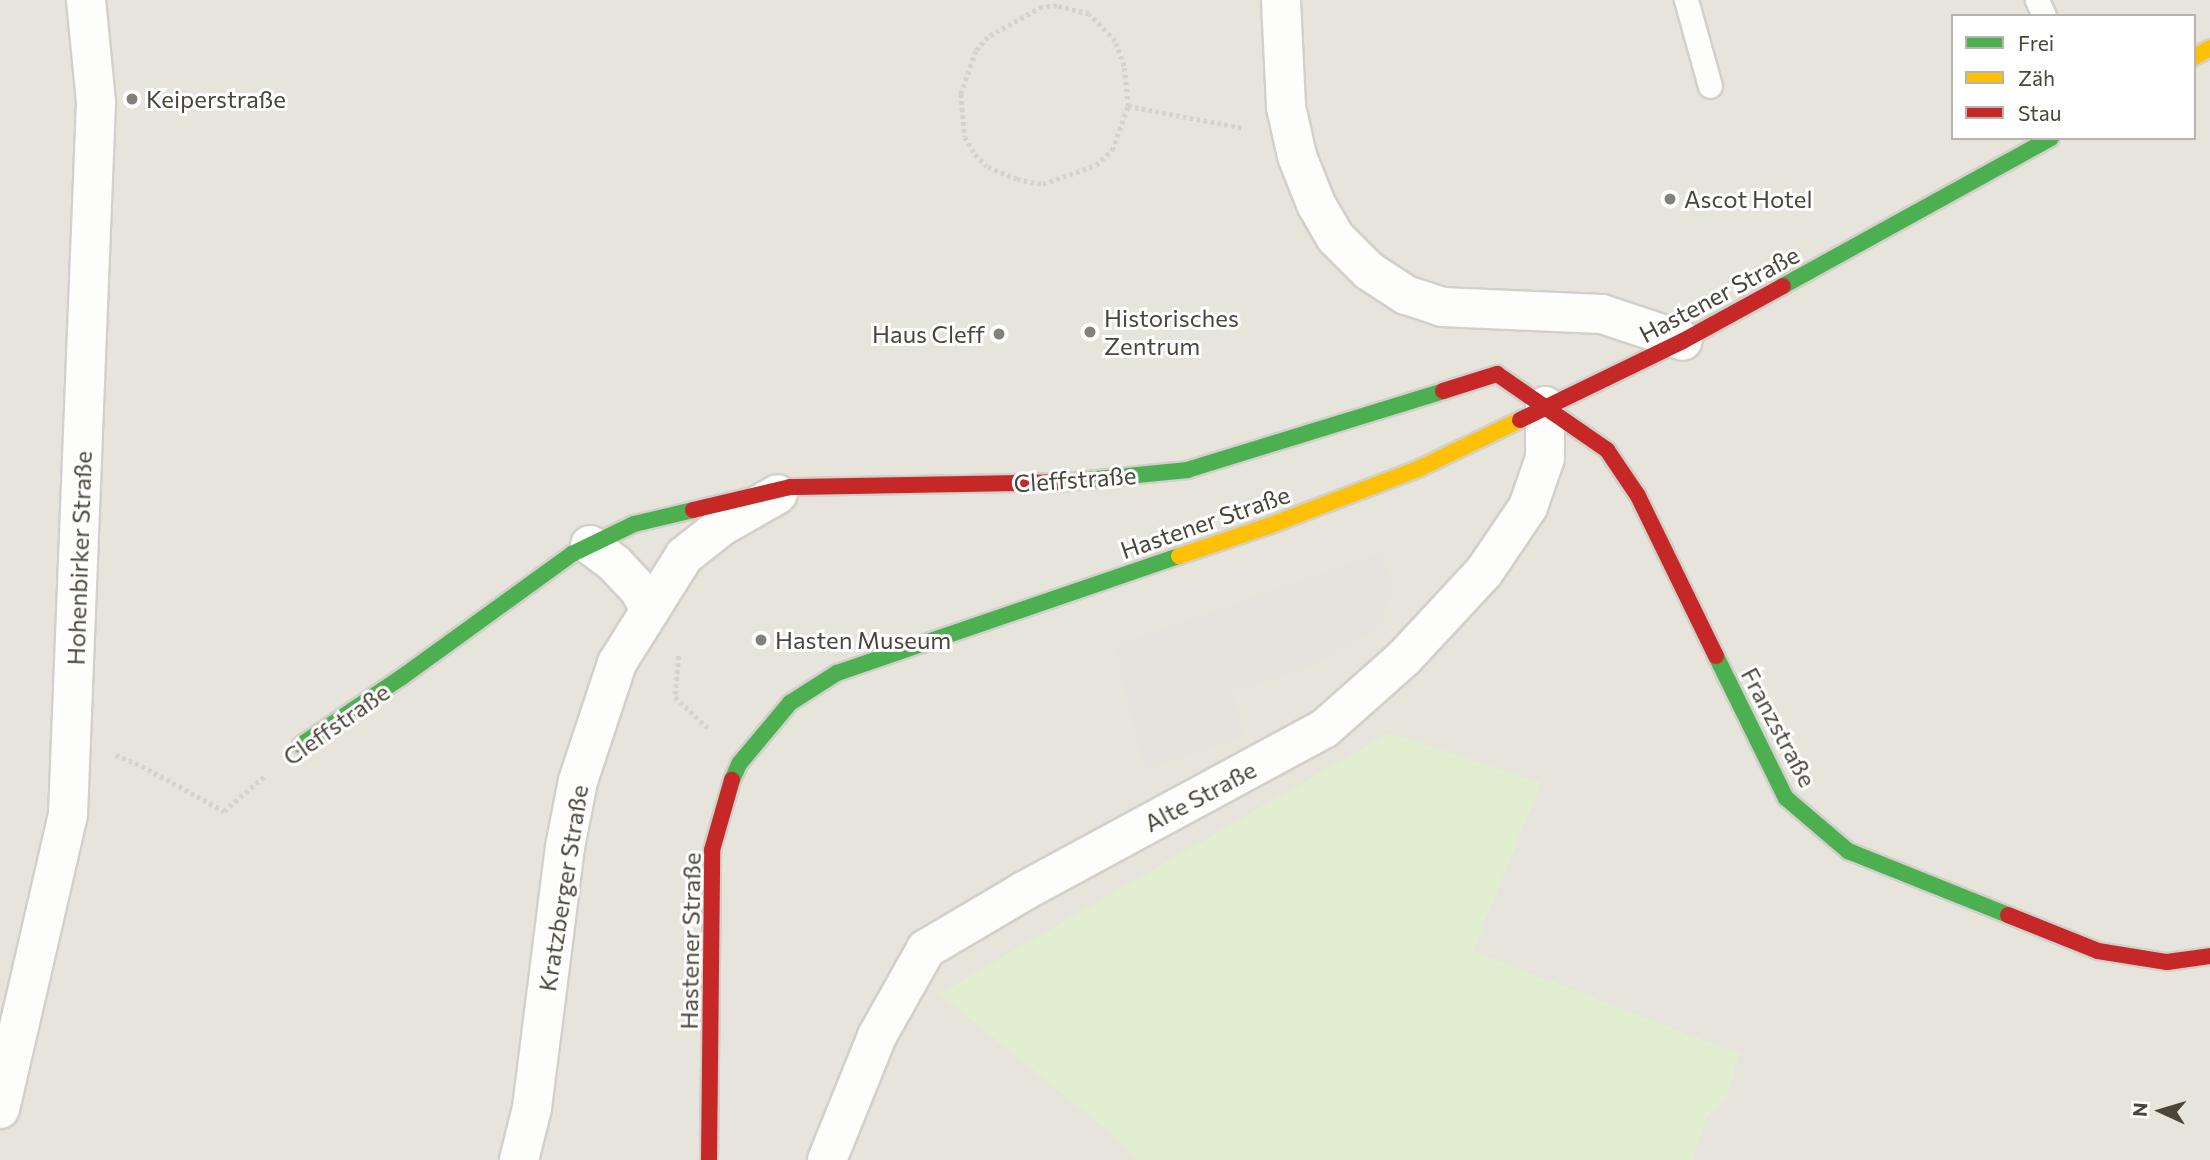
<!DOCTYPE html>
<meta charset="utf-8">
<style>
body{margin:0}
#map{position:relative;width:2210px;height:1160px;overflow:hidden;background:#f4f2ee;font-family:Commissioner,sans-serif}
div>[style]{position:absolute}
.residential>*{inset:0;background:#e7e4dc}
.green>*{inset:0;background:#e1eecf}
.parking>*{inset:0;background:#e6e3df}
.path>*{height:4.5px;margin-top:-2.25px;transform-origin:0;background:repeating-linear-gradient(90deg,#d3d2cc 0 3.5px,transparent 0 7px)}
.roads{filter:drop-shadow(2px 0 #d2d0cb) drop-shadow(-2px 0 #d2d0cb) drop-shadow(0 2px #d2d0cb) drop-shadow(0 -2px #d2d0cb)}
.lane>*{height:23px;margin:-11.5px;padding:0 11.5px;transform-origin:11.5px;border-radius:11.5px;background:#fdfdfc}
.street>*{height:38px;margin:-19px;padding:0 19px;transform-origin:19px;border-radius:19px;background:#fdfdfc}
.fast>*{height:16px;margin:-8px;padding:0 8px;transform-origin:8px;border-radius:8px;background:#4caf50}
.slow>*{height:16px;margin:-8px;padding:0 8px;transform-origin:8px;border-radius:8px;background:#ffc107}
.jam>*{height:16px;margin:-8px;padding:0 8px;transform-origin:8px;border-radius:8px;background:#c62828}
.dots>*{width:19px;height:19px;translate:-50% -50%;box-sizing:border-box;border:4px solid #fff;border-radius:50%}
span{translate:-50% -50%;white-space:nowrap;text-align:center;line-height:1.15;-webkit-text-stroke:6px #fff;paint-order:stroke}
.poi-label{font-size:24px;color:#4b4439}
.left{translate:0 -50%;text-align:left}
.right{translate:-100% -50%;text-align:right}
.street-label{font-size:24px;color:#4b4439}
.legend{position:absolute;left:1951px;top:14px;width:245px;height:126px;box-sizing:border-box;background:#fff;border:2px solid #b7b4b0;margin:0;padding:9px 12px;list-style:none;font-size:21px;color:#4b4439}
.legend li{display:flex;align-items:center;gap:14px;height:35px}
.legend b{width:35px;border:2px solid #b7b4b0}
.north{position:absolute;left:2126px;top:1076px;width:70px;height:70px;-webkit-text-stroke:5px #fff;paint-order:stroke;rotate:274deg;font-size:19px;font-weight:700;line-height:28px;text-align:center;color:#4b4439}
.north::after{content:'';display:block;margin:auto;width:24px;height:32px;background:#4b4439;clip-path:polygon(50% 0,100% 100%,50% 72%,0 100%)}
</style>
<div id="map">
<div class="residential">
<div style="clip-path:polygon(evenodd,0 0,2210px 0,2210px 1160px,0 1160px,0 0,1953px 16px,2194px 16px,2194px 138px,1953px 138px,1953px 16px)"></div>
</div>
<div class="green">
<div style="clip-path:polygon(1389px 733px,1541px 783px,1473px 951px,1739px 1054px,1727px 1098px,1707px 1117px,1692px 1160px,1138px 1160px,1112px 1134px,939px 994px)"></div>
</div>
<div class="parking">
<div style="clip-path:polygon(1381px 552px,1394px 587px,1378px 628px,1317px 664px,1233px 692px,1245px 737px,1144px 769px,1114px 646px)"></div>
</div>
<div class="path">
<div style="left:1128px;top:106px;width:40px;rotate:-95.7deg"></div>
<div style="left:1124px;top:66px;width:27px;rotate:-110deg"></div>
<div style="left:1115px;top:41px;width:37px;rotate:-134deg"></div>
<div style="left:1089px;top:14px;width:33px;rotate:-166deg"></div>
<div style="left:1057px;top:6px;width:15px;rotate:176deg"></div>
<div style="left:1042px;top:7px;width:62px;rotate:150.9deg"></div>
<div style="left:988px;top:37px;width:18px;rotate:131deg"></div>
<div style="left:976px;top:51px;width:46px;rotate:109.2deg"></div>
<div style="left:961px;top:94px;width:43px;rotate:84.7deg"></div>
<div style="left:965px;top:137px;width:20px;rotate:60deg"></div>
<div style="left:975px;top:154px;width:18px;rotate:45deg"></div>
<div style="left:988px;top:167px;width:31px;rotate:22deg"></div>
<div style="left:1017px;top:179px;width:26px;rotate:11deg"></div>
<div style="left:1043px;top:184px;width:56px;rotate:-19.7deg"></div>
<div style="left:1096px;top:165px;width:22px;rotate:-43deg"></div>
<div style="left:1112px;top:150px;width:47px;rotate:-70deg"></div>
<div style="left:1128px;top:106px;width:117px;rotate:10.8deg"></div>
<div style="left:679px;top:656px;width:41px;rotate:95.6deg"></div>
<div style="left:675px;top:697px;width:45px;rotate:43.2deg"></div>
<div style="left:116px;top:755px;width:28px;rotate:23deg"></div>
<div style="left:142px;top:766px;width:94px;rotate:28.8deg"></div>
<div style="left:224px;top:811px;width:55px;rotate:-40.6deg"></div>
</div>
<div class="roads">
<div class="lane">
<div style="left:1686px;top:0;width:89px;rotate:74.4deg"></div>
<div style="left:2037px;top:0;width:17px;rotate:66deg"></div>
</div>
<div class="street">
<div style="left:1281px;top:0;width:107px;rotate:87.3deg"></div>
<div style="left:1286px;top:107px;width:50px;rotate:77.3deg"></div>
<div style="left:1297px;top:156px;width:52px;rotate:68.4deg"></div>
<div style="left:1316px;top:204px;width:39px;rotate:60deg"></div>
<div style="left:1336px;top:238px;width:47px;rotate:45deg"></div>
<div style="left:1369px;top:271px;width:44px;rotate:33deg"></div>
<div style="left:1406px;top:295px;width:38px;rotate:18deg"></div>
<div style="left:1442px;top:307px;width:160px;rotate:2.5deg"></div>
<div style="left:1602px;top:314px;width:85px;rotate:18.4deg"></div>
<div style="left:590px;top:545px;width:31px;rotate:37deg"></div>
<div style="left:615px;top:564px;width:37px;rotate:47deg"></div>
<div style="left:640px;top:591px;width:22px;rotate:63deg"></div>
<div style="left:0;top:1109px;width:302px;rotate:-77deg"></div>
<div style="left:68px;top:815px;width:714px;rotate:-87.75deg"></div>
<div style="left:96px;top:102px;width:102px;rotate:-95.6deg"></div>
<div style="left:519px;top:1160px;width:54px;rotate:-76deg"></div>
<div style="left:532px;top:1108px;width:263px;rotate:-82.8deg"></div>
<div style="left:565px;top:847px;width:67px;rotate:-78.9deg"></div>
<div style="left:578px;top:781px;width:124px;rotate:-71.7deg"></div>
<div style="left:617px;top:663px;width:126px;rotate:-57.9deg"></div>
<div style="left:684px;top:556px;width:48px;rotate:-38.3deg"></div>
<div style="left:722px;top:526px;width:64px;rotate:-29.7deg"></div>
<div style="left:827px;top:1160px;width:134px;rotate:-68deg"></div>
<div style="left:877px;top:1036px;width:100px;rotate:-60.6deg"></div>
<div style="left:926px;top:949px;width:114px;rotate:-30.6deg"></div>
<div style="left:1024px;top:891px;width:341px;rotate:-28.4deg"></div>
<div style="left:1324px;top:729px;width:107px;rotate:-41.6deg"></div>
<div style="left:1404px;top:658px;width:117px;rotate:-47.1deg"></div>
<div style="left:1484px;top:572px;width:78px;rotate:-55.9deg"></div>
<div style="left:1528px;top:507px;width:52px;rotate:-70.9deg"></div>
<div style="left:1545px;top:458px;width:52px;rotate:-90deg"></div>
</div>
<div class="fast">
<div style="left:1783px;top:286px;width:306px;rotate:-28.9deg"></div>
<div style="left:1067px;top:482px;width:121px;rotate:-5.7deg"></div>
<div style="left:1187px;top:470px;width:268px;rotate:-17.1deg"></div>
<div style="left:1716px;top:656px;width:158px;rotate:63.8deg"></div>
<div style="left:1786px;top:798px;width:82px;rotate:40.5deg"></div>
<div style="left:1848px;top:851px;width:172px;rotate:21.8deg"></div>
<div style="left:301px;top:745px;width:122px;rotate:-34deg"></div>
<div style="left:402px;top:677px;width:210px;rotate:-35.9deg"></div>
<div style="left:572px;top:554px;width:69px;rotate:-25.8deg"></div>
<div style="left:634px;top:524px;width:61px;rotate:-13.3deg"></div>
<div style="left:732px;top:780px;width:17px;rotate:-66deg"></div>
<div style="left:739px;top:764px;width:80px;rotate:-50.1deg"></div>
<div style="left:790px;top:703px;width:56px;rotate:-32.6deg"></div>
<div style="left:837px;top:673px;width:361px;rotate:-18.9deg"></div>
</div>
<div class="slow">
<div style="left:2194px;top:57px;width:18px;rotate:-29deg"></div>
<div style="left:1179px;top:556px;width:97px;rotate:-18.6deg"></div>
<div style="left:1271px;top:525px;width:160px;rotate:-20.9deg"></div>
<div style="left:1420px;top:468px;width:111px;rotate:-25.6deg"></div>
</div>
<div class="jam">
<div style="left:1443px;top:391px;width:57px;rotate:-17.5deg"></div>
<div style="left:1497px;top:374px;width:134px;rotate:34.6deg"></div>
<div style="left:1607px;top:450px;width:55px;rotate:56deg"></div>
<div style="left:1638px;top:496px;width:178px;rotate:64deg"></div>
<div style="left:1520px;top:420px;width:181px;rotate:-25.9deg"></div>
<div style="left:1683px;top:341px;width:114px;rotate:-28.8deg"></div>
<div style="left:693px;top:510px;width:100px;rotate:-13.3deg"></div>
<div style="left:790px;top:487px;width:277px;rotate:-1deg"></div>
<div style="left:2008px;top:915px;width:97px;rotate:21.8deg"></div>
<div style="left:2098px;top:951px;width:70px;rotate:9.1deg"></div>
<div style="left:2167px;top:962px;width:43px;rotate:-7.9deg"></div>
<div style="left:709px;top:1160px;width:310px;rotate:-89.4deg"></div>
<div style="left:712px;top:850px;width:73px;rotate:-74.1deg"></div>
</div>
</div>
<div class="dots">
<div style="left:132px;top:99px;background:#868178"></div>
<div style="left:1670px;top:199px;background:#868178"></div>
<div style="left:1090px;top:332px;background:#868178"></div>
<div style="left:999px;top:334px;background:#868178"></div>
<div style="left:761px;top:640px;background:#868178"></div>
</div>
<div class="poi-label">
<span class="left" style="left:146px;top:99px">Keiperstraße</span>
<span class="left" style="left:1684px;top:199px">Ascot Hotel</span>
<span class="left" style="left:1104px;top:332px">Historisches<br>Zentrum</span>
<span class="right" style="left:985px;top:334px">Haus Cleff</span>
<span class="left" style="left:775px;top:640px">Hasten Museum</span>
</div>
<div class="street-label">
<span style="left:1719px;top:294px;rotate:-28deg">Hastener Straße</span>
<span style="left:1075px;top:479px;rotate:-4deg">Cleffstraße</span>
<span style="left:1205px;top:522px;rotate:-19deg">Hastener Straße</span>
<span style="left:79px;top:558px;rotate:-88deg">Hohenbirker Straße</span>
<span style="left:336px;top:724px;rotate:-35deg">Cleffstraße</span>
<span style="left:1779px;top:727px;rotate:62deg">Franzstraße</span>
<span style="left:1200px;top:796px;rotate:-28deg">Alte Straße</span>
<span style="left:563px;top:888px;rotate:-81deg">Kratzberger Straße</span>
<span style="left:690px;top:941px;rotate:-89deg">Hastener Straße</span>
</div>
<ul class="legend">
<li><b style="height:9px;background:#4caf50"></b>Frei</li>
<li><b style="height:9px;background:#ffc107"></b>Zäh</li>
<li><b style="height:9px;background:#c62828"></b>Stau</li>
</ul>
<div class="north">N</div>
</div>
